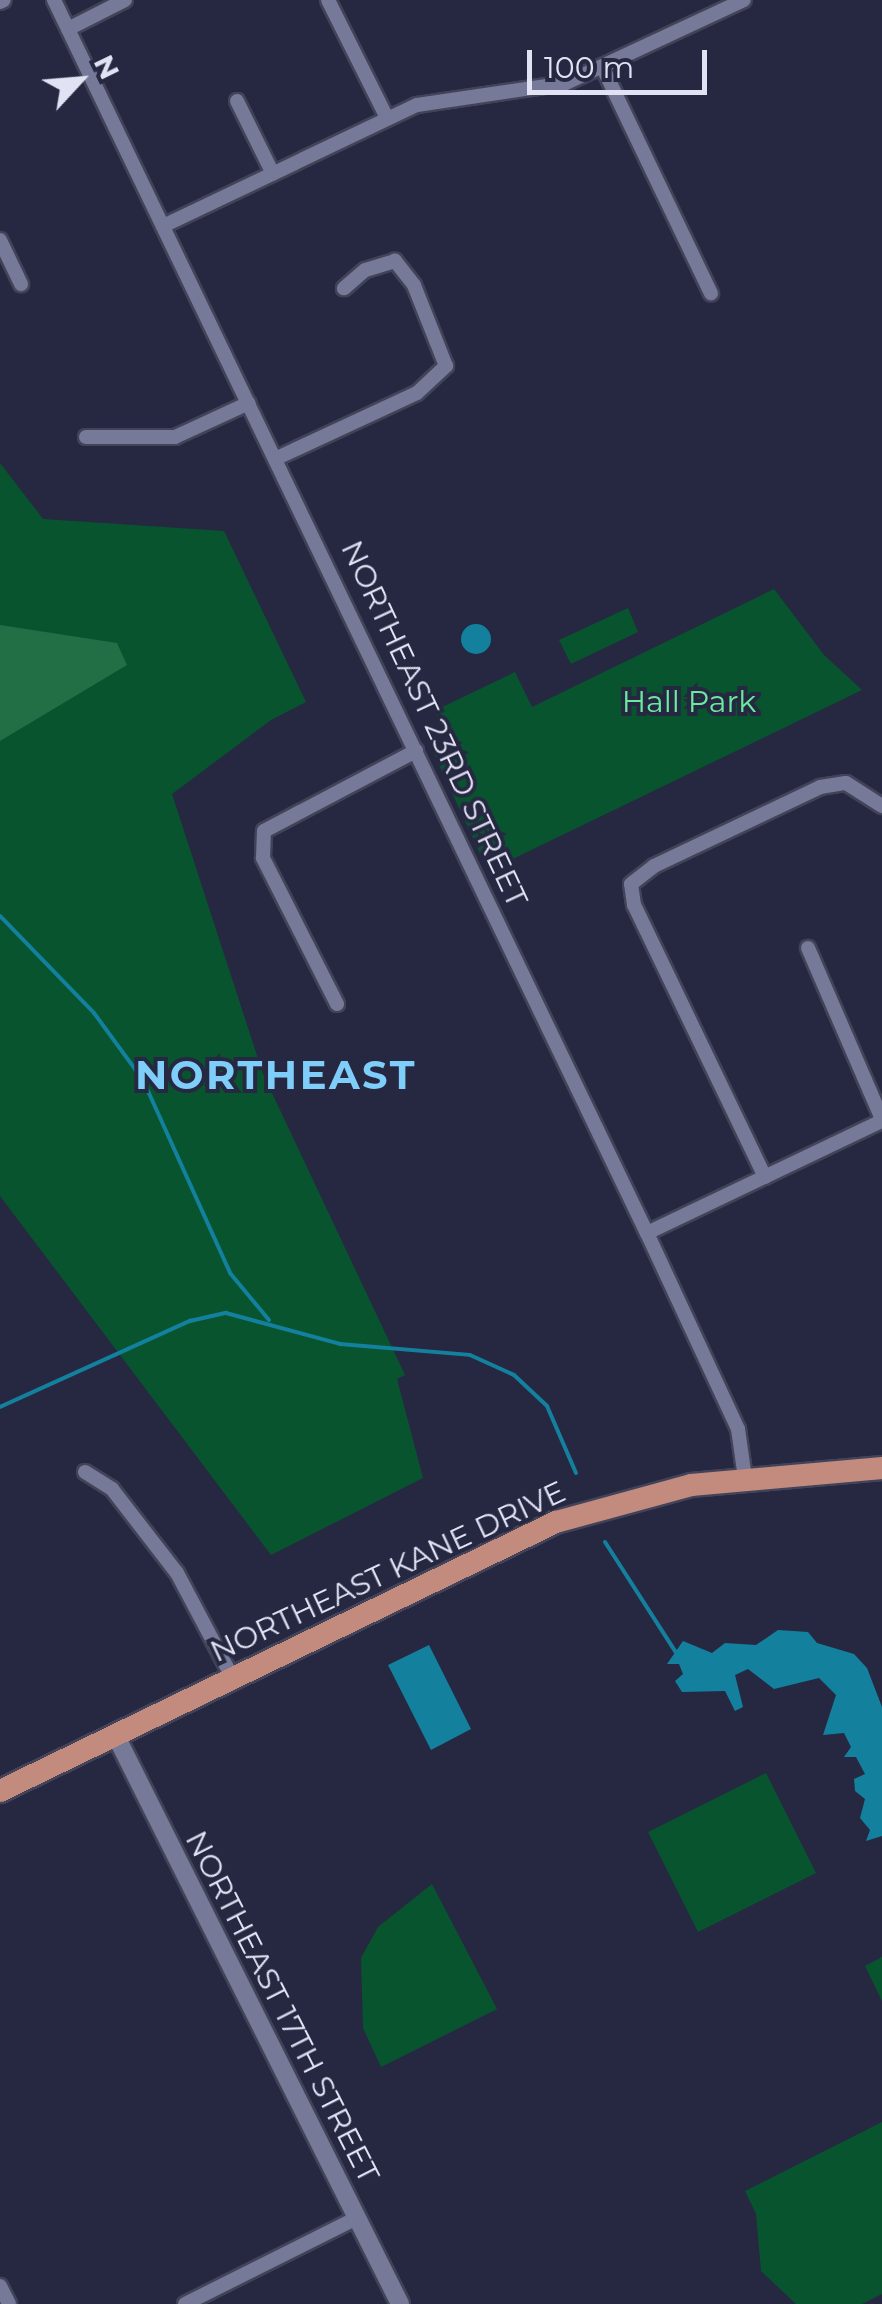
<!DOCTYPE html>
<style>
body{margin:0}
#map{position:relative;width:882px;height:2304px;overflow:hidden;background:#262842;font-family:Montserrat,sans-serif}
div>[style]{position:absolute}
.green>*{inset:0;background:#07542f}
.forest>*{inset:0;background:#236f45}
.water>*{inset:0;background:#13809e}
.round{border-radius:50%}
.stream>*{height:4px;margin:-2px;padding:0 2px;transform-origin:2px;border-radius:2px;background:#13809e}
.roads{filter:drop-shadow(2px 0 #424358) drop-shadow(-2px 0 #424358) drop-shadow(0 2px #424358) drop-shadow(0 -2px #424358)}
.minor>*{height:14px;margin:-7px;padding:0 7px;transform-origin:7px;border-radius:7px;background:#767998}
.tertiary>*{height:18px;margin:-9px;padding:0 9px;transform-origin:9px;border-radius:9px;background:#767998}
.primary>*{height:22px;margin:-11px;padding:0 11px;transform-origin:11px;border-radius:11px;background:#c38a7e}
span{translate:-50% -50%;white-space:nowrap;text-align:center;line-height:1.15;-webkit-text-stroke:8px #262842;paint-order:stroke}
.park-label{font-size:30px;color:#6ae99f}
.street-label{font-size:30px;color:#e1e3f4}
.district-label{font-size:40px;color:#7ecef9;font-weight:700;letter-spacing:2.5px}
.north{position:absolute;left:30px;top:30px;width:100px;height:100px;-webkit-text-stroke:8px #262842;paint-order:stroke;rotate:64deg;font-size:28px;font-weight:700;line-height:40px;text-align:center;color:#e1e3f4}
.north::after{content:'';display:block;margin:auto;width:35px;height:45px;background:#e1e3f4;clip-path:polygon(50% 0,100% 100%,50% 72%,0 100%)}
.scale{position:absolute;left:527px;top:50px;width:180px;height:45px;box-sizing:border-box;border:5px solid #e1e3f4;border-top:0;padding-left:12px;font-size:30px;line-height:35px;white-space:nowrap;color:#e1e3f4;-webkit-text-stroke:8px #262842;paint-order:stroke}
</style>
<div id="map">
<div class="green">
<div style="clip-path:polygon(0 463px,43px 519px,224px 531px,306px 702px,271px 720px,172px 794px,263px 1074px,405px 1375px,397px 1379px,423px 1478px,271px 1555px,0 1196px)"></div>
<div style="clip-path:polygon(774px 589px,824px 655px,862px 690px,488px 871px,434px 754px,451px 746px,434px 711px,515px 672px,532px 707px)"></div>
<div style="clip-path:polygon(628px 608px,638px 632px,571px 664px,559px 640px)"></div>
<div style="clip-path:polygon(766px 1773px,816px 1873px,698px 1932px,648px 1832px)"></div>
<div style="clip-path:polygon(432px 1884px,497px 2009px,381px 2067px,363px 2028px,361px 1958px,378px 1927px)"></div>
<div style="clip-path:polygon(882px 1957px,882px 2001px,865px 1966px)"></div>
<div style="clip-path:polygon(882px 2122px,882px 2294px,862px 2304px,796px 2304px,761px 2271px,756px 2214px,745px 2191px)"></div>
</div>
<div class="forest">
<div style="clip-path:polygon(0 625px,117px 643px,127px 665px,0 741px)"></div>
</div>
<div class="water">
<div class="round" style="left:461px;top:624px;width:30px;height:30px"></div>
<div style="clip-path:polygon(778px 1630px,808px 1632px,817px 1643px,854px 1654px,867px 1668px,882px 1707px,882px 1836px,866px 1841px,870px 1830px,860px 1818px,865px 1799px,855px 1791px,854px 1779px,865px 1774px,856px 1757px,844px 1757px,851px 1747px,844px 1733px,823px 1735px,836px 1695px,819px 1678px,774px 1689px,748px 1669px,735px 1675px,743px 1707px,735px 1711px,725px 1691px,682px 1692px,675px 1681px,683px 1674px,679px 1664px,667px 1664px,683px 1641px,712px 1653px,725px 1643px,756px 1645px)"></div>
<div style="clip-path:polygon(429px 1645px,471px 1729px,431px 1750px,388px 1665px)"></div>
</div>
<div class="stream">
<div style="left:0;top:916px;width:135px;rotate:45.9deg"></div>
<div style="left:94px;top:1013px;width:83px;rotate:53.8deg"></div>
<div style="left:143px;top:1080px;width:212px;rotate:65.7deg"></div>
<div style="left:230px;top:1273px;width:61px;rotate:50.3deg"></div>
<div style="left:0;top:1407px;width:209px;rotate:-24.4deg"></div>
<div style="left:190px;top:1321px;width:37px;rotate:-13deg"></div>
<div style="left:226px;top:1313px;width:118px;rotate:15.2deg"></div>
<div style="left:340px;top:1344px;width:130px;rotate:4.8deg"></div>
<div style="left:470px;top:1355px;width:48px;rotate:24.4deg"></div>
<div style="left:514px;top:1375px;width:45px;rotate:43.2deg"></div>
<div style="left:547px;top:1406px;width:73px;rotate:66.6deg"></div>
<div style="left:605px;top:1542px;width:130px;rotate:57.3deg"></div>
</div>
<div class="roads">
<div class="minor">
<div style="left:54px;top:0;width:1368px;rotate:64.32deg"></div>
<div style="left:647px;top:1233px;width:216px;rotate:65.1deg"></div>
<div style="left:738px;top:1429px;width:49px;rotate:81.9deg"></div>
<div style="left:328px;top:0;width:132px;rotate:63.4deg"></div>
<div style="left:0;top:2px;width:4px;rotate:-27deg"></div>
<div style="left:68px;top:29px;width:64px;rotate:-27deg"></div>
<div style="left:603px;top:68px;width:250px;rotate:64.4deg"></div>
<div style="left:237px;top:101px;width:81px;rotate:63.7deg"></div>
<div style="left:163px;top:226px;width:281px;rotate:-25.5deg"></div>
<div style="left:417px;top:105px;width:151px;rotate:-8.4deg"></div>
<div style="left:566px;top:83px;width:196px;rotate:-25deg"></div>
<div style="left:0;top:240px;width:49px;rotate:64.5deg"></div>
<div style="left:86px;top:437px;width:89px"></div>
<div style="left:175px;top:437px;width:81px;rotate:-24.7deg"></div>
<div style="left:277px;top:458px;width:154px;rotate:-24.9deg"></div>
<div style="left:417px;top:393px;width:40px;rotate:-43deg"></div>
<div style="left:446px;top:366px;width:87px;rotate:-111.6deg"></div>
<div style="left:414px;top:285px;width:31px;rotate:-128deg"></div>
<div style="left:395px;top:261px;width:31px;rotate:163deg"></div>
<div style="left:365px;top:270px;width:28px;rotate:139deg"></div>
<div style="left:808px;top:948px;width:186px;rotate:66.6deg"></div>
<div style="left:337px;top:1004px;width:164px;rotate:-116.9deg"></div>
<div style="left:263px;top:858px;width:27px;rotate:-88deg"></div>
<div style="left:264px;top:831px;width:172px;rotate:-27.8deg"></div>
<div style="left:765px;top:1177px;width:302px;rotate:-115.7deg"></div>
<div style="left:634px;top:905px;width:21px;rotate:-98deg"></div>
<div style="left:631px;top:884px;width:29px;rotate:-38deg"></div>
<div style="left:654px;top:866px;width:184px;rotate:-25.4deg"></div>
<div style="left:820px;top:787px;width:26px;rotate:-9deg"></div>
<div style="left:846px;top:783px;width:43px;rotate:32.6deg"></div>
<div style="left:647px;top:1233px;width:260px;rotate:-25.5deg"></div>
<div style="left:85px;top:1472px;width:32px;rotate:32deg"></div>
<div style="left:112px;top:1489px;width:106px;rotate:52.3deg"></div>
<div style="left:177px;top:1573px;width:118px;rotate:62.1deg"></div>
<div style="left:0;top:2286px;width:20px;rotate:63deg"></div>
<div style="left:185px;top:2304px;width:192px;rotate:-26.6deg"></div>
</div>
<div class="tertiary">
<div style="left:115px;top:1734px;width:637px;rotate:63.43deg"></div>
</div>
<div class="primary">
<div style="left:0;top:1791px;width:618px;rotate:-25.82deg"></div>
<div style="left:556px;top:1522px;width:140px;rotate:-15.3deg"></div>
<div style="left:691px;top:1485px;width:192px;rotate:-5.1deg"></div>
</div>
</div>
<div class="park-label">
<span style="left:689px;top:702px">Hall Park</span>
</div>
<div class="street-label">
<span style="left:434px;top:724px;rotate:65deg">NORTHEAST 23RD STREET</span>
<span style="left:388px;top:1572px;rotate:-25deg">NORTHEAST KANE DRIVE</span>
<span style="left:282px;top:2007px;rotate:63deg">NORTHEAST 17TH STREET</span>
</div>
<div class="district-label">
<span style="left:276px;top:1075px">NORTHEAST</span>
</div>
<div class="north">N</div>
<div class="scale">100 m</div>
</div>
